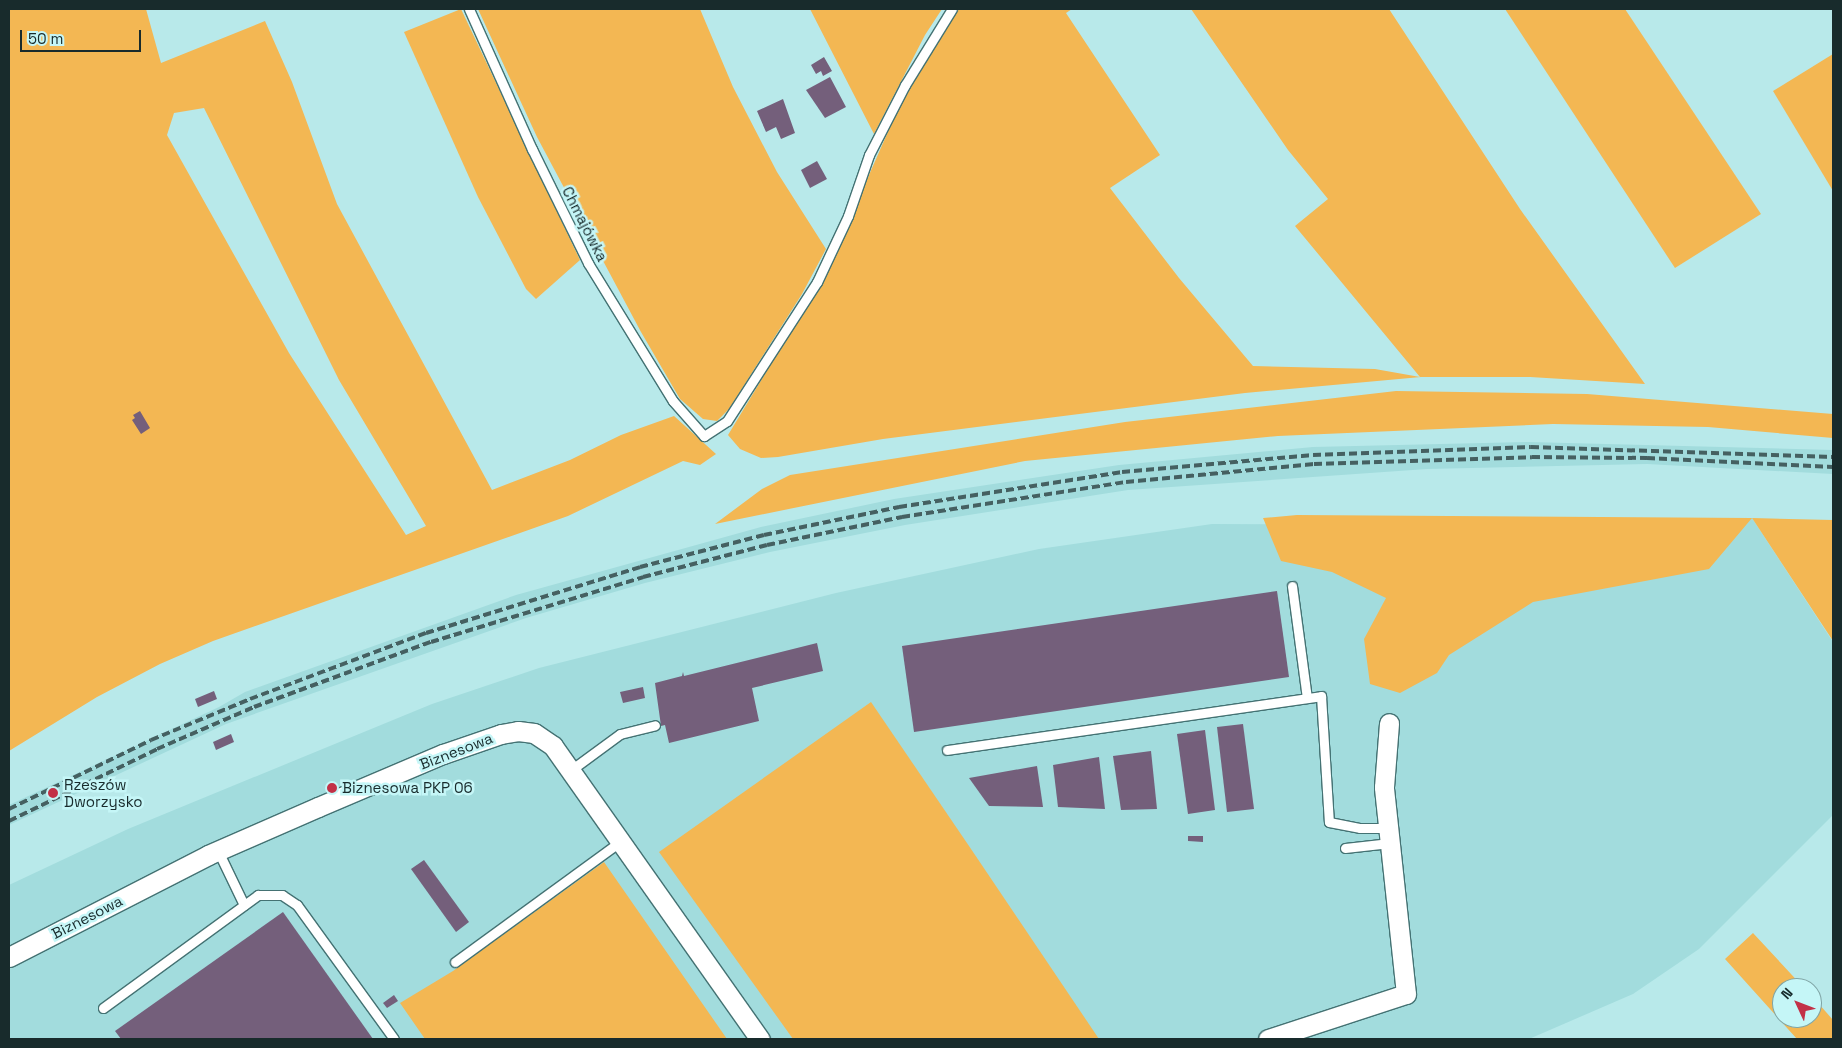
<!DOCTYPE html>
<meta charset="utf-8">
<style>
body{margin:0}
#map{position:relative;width:1842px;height:1048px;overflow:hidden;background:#b8e9ea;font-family:"Space Grotesk",sans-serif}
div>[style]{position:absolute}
.built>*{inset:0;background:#a2dcdd}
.green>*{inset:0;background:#f3b753}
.building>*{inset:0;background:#745f7b}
.roads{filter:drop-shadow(1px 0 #447273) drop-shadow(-1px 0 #447273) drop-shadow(0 1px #447273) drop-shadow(0 -1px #447273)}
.service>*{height:9px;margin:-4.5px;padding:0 4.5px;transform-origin:4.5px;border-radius:4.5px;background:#fff}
.minor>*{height:19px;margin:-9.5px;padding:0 9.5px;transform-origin:9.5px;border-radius:9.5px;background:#fff}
.rail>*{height:4px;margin-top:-2px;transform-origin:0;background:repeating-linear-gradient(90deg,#456061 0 8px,transparent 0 12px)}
.dots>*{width:14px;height:14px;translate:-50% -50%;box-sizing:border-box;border:2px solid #c5f6f7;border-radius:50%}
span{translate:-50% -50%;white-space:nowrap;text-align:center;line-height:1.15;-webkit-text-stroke:5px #c5f6f7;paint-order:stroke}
.street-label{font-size:15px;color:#182b2c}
.poi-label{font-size:15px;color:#182b2c}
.left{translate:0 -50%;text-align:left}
.frame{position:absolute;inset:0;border:10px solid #182b2c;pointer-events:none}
.north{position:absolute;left:1772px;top:978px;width:50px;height:50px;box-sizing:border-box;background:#c5f6f7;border:1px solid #80a5a6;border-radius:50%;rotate:313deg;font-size:14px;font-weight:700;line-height:20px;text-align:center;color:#182b2c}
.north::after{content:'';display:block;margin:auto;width:18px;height:22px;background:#c23147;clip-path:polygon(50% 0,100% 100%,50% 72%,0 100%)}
.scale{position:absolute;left:20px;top:30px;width:121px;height:22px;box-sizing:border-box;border:2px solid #182b2c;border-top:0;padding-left:6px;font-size:15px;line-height:18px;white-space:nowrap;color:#182b2c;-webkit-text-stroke:4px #c5f6f7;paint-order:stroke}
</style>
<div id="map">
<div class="built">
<div style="clip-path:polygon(1529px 442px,1833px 450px,1833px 474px,1647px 464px,1427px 469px,1128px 490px,905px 525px,770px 552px,645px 583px,526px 618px,226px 724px,9px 825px,9px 805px,219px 707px,245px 692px,516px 595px,761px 527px,894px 499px,1119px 465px,1313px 447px)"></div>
<div style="clip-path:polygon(1752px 518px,1833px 642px,1833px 815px,1699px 949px,1633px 994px,1529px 1039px,9px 1039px,9px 885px,128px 829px,432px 704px,539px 668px,836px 593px,1039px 549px,1212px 524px,1601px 525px)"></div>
</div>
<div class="green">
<div style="clip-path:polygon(evenodd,9px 9px,146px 9px,161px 63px,265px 21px,292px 82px,337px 204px,492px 490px,570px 460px,621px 435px,674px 416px,716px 454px,700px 465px,683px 461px,568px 516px,213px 641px,160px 664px,97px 697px,9px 751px,9px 9px,204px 108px,339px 380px,426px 526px,406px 535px,289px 353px,167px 135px,174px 113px,204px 108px)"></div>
<div style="clip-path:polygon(461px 9px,580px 260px,536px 299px,526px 289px,478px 197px,404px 32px)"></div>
<div style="clip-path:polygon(478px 9px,700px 9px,733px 87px,777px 172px,826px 249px,802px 294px,729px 409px,717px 421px,703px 419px,680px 399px,641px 332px,537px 137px)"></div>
<div style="clip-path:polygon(810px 9px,942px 9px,925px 35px,874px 134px)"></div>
<div style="clip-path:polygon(959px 9px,1072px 9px,1066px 13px,1160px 155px,1110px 188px,1179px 278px,1253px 366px,1375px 369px,1420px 377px,1295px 226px,1328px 199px,1288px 150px,1191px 9px,1389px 9px,1520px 209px,1645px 384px,1530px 377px,1421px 377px,1245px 393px,883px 439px,778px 457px,761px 458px,740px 449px,728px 435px,826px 273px,894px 118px,937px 39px)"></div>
<div style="clip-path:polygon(1505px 9px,1625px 9px,1761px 214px,1675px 268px)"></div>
<div style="clip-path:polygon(1833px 54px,1833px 191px,1773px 91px)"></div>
<div style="clip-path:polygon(1396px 391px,1587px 394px,1833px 414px,1833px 438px,1708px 427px,1553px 424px,1278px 436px,1025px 461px,715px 524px,762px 489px,790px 475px,1125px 422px)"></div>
<div style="clip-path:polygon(1297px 515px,1752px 518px,1833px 520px,1833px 641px,1752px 518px,1709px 569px,1533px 602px,1449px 655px,1437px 673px,1400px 693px,1370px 684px,1364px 639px,1386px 598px,1332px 572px,1281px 561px,1263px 518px)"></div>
<div style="clip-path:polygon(871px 702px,969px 846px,1099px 1039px,793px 1039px,659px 852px)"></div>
<div style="clip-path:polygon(604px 862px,727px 1039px,425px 1039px,400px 1003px,453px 971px)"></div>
<div style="clip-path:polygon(1753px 933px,1804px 988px,1782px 988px,1782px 1018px,1812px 1018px,1812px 996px,1833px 1020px,1833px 1039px,1797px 1039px,1725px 959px)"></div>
</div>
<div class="building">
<div style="clip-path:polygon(824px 57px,832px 71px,823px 76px,821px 71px,816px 74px,811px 65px)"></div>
<div style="clip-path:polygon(830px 77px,846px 107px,825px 118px,806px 90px)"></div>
<div style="clip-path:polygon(783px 99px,795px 133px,781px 139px,776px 127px,766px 132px,757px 111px)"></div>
<div style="clip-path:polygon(817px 161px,827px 179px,810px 188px,801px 170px)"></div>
<div style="clip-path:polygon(140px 411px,150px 428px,141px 434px,132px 420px,135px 418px,133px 415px)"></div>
<div style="clip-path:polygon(1277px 591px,1289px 677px,914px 732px,902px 646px)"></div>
<div style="clip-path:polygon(817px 643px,823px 671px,752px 688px,759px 721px,669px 743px,665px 725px,661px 726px,655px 683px,682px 676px,683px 672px,684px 676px)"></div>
<div style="clip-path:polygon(643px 687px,645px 698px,623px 703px,620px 692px)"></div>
<div style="clip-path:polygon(214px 691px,217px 699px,198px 707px,195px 699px)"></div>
<div style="clip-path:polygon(1243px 724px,1254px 809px,1227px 812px,1217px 727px)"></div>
<div style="clip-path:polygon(1205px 730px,1215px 810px,1188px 814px,1177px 734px)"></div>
<div style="clip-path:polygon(231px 734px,234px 742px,216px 750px,213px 742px)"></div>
<div style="clip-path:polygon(1151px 751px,1157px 809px,1121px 810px,1113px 756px)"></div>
<div style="clip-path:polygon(1099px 757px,1105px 809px,1058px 807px,1053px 765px)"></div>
<div style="clip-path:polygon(1037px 766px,1043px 807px,989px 806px,969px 778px)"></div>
<div style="clip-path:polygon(1188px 836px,1203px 836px,1203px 842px,1188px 841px)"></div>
<div style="clip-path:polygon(424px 860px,469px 922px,456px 932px,411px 869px)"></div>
<div style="clip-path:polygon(283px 912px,373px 1039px,121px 1039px,115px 1031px)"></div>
<div style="clip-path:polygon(394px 995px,398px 1001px,387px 1008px,383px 1003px)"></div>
</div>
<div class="roads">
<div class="service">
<div style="left:469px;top:9px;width:154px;rotate:65.8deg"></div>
<div style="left:532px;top:149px;width:127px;rotate:63.8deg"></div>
<div style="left:588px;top:263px;width:162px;rotate:58.4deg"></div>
<div style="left:673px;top:401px;width:47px;rotate:48.5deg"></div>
<div style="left:704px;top:436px;width:27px;rotate:-33deg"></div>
<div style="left:727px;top:421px;width:166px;rotate:-57.1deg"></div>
<div style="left:817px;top:282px;width:73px;rotate:-64.8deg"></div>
<div style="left:848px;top:216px;width:65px;rotate:-71deg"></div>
<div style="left:869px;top:155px;width:79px;rotate:-62.8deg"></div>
<div style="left:905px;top:85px;width:89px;rotate:-58.3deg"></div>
<div style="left:1292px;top:586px;width:113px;rotate:82.4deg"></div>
<div style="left:947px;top:750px;width:378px;rotate:-8.2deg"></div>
<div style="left:1321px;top:696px;width:126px;rotate:86.4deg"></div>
<div style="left:1329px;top:822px;width:32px;rotate:11deg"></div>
<div style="left:1360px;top:828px;width:28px"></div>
<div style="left:571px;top:770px;width:61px;rotate:-36.3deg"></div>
<div style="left:620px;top:734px;width:36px;rotate:-14deg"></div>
<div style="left:1345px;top:848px;width:45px;rotate:-6.3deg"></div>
<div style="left:218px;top:851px;width:60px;rotate:64.3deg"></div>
<div style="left:455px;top:962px;width:205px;rotate:-36.1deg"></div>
<div style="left:103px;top:1008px;width:192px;rotate:-36.1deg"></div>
<div style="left:258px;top:895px;width:24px"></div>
<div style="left:282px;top:895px;width:18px;rotate:34deg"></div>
<div style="left:297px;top:905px;width:165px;rotate:54.1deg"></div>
</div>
<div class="minor">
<div style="left:9px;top:957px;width:224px;rotate:-27.1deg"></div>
<div style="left:208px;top:855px;width:120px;rotate:-23.6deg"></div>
<div style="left:318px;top:807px;width:136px;rotate:-23deg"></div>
<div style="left:443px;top:754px;width:61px;rotate:-19deg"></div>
<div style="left:501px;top:734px;width:17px;rotate:-10deg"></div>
<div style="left:518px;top:731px;width:16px;rotate:7deg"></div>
<div style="left:534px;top:733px;width:23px;rotate:34deg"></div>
<div style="left:553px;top:746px;width:359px;rotate:54.8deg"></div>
<div style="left:1268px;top:1039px;width:145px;rotate:-18.1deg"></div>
<div style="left:1406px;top:994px;width:208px;rotate:-96.1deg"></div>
<div style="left:1384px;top:787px;width:64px;rotate:-85.5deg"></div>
</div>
</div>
<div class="rail">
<div style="left:9px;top:809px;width:158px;rotate:-25.9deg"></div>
<div style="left:151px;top:740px;width:107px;rotate:-22.5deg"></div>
<div style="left:250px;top:699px;width:188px;rotate:-20.6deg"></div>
<div style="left:426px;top:633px;width:224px;rotate:-17.1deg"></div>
<div style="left:640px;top:567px;width:128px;rotate:-14.5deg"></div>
<div style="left:764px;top:535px;width:138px;rotate:-11.7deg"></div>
<div style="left:899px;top:507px;width:226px;rotate:-8.9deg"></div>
<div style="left:1122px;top:472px;width:192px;rotate:-5.1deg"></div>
<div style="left:1313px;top:455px;width:218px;rotate:-2.1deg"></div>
<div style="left:1531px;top:447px;width:302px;rotate:1.9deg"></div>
<div style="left:9px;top:821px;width:165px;rotate:-25.9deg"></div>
<div style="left:157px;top:749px;width:106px;rotate:-23.4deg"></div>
<div style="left:254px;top:707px;width:189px;rotate:-20.2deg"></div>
<div style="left:431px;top:642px;width:222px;rotate:-17deg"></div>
<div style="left:643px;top:577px;width:128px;rotate:-14.5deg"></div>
<div style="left:767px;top:545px;width:138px;rotate:-11.7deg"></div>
<div style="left:902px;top:517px;width:227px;rotate:-8.9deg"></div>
<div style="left:1126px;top:482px;width:189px;rotate:-5.5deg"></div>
<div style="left:1314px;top:464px;width:218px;rotate:-1.8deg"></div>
<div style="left:1532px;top:457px;width:115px;rotate:0.5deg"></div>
<div style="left:1647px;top:458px;width:186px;rotate:2.8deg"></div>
</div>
<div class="dots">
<div style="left:332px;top:788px;background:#c23147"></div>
<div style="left:53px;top:793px;background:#c23147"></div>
</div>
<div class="street-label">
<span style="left:585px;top:224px;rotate:63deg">Chmajówka</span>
<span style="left:456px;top:751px;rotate:-21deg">Biznesowa</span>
<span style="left:87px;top:917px;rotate:-27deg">Biznesowa</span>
</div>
<div class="poi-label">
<span class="left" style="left:64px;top:793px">Rzeszów<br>Dworzysko</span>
<span class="left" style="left:342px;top:788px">Biznesowa PKP 06</span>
</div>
<div class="frame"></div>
<div class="north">N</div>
<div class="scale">50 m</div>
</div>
